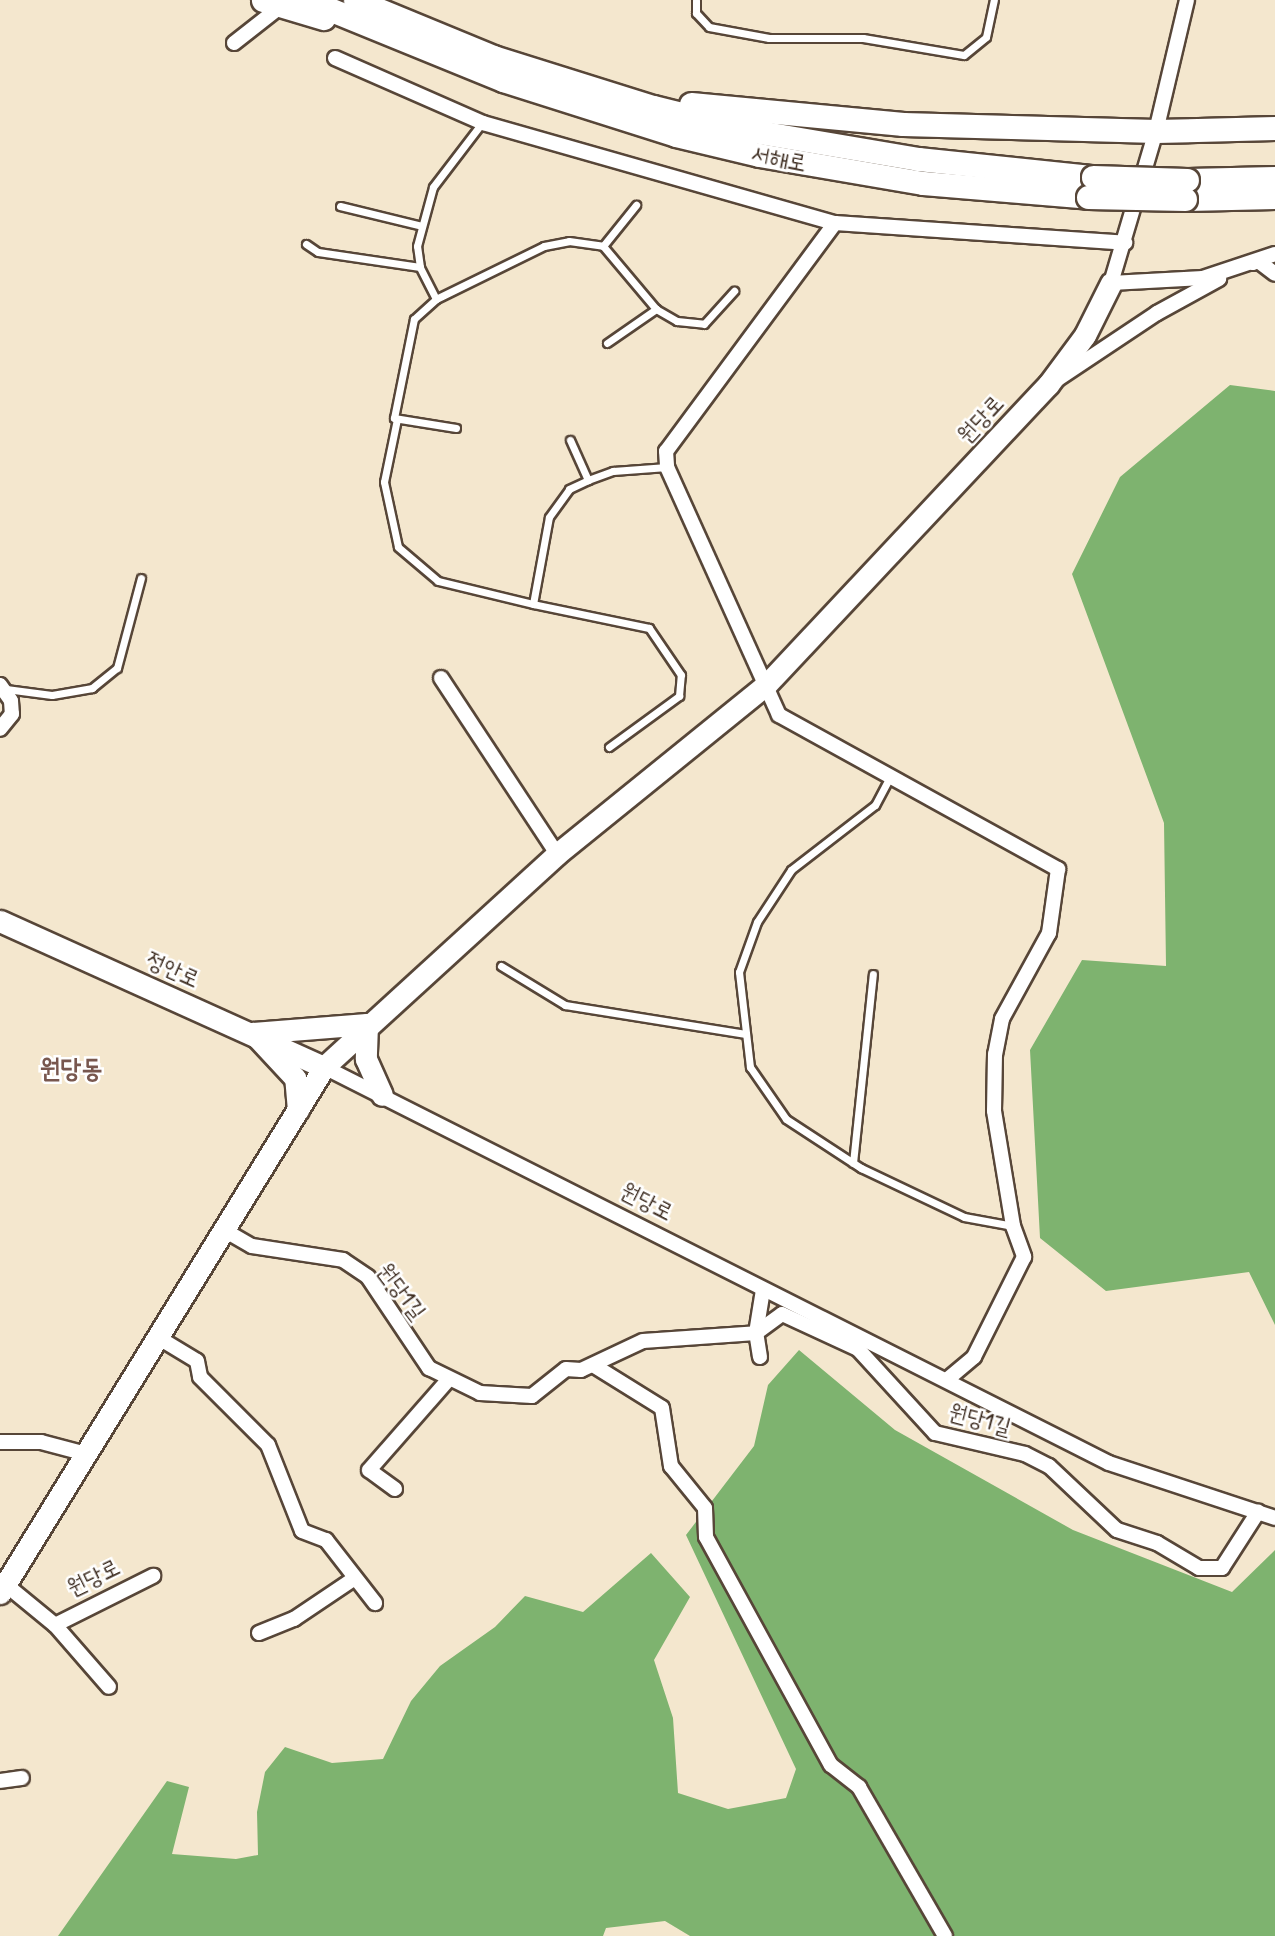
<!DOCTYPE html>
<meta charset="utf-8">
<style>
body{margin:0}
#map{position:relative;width:1275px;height:1936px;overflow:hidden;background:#f4e7ce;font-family:"Patrick Hand","Poor Story",sans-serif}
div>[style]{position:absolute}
.forest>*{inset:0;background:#7eb36f}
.roads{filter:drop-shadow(2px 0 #574638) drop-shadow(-2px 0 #574638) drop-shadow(0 2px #574638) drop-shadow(0 -2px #574638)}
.lane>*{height:7px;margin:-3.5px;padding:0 3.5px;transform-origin:3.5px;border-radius:3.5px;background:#fff}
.street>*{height:14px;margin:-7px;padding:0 7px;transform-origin:7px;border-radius:7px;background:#fff}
.secondary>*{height:21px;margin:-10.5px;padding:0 10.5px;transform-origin:10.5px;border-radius:10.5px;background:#fff}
.primary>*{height:23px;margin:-11.5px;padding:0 11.5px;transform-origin:11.5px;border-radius:11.5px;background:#fff}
.bridges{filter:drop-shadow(2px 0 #574638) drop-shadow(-2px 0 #574638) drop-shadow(0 2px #574638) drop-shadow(0 -2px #574638)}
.primary-bridge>*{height:23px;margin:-11.5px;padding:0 11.5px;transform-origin:11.5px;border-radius:11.5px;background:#fff}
span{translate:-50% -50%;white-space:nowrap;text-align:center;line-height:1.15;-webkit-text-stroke:5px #fff;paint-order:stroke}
.street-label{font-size:23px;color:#3b2a1e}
.quarter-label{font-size:26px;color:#78574e;font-weight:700}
</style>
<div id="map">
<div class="forest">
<div style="clip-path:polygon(1230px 385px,1275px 391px,1275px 1325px,1249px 1272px,1106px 1291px,1040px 1238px,1030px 1050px,1082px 960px,1166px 966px,1164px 823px,1072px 574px,1120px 477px)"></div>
<div style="clip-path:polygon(799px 1350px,895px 1430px,1073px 1530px,1232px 1592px,1275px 1550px,1275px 1936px,690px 1936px,665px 1921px,606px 1928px,603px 1936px,58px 1936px,167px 1781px,189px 1787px,172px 1854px,236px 1859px,258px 1855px,257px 1812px,265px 1772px,285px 1747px,332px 1763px,383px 1759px,411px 1701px,440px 1666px,495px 1627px,525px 1596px,583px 1612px,651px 1553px,690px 1597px,654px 1660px,673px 1718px,678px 1793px,728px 1809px,786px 1798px,796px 1769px,686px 1535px,754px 1446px,768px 1385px)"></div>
</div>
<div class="roads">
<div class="lane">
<div style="left:696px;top:0;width:13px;rotate:90deg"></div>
<div style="left:696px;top:13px;width:19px;rotate:47deg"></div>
<div style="left:709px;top:27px;width:61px;rotate:10.4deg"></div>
<div style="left:769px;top:38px;width:94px"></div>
<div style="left:863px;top:38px;width:102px;rotate:9.6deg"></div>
<div style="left:964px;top:55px;width:28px;rotate:-39deg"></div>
<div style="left:986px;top:37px;width:38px;rotate:-78deg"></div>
<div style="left:340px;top:206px;width:84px;rotate:13.7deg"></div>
<div style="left:306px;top:244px;width:14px;rotate:34deg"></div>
<div style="left:318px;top:252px;width:103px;rotate:8.4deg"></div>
<div style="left:603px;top:246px;width:53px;rotate:-51.2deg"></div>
<div style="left:436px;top:299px;width:120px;rotate:-26.1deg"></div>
<div style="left:544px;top:246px;width:25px;rotate:-11deg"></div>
<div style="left:569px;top:241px;width:34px;rotate:8deg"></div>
<div style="left:603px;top:246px;width:82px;rotate:49.9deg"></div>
<div style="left:656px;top:309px;width:24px;rotate:30deg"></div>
<div style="left:677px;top:321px;width:27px;rotate:6deg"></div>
<div style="left:704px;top:324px;width:45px;rotate:-47.7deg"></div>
<div style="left:607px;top:343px;width:60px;rotate:-34.8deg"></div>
<div style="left:397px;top:419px;width:64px;rotate:101.7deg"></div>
<div style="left:384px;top:482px;width:66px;rotate:77.8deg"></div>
<div style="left:398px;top:547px;width:52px;rotate:40.4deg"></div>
<div style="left:438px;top:581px;width:98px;rotate:13.6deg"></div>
<div style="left:456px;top:428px;width:63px;rotate:-170.8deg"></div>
<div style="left:394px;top:418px;width:101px;rotate:-78.6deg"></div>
<div style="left:414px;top:319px;width:30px;rotate:-42deg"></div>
<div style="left:436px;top:299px;width:36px;rotate:-117deg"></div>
<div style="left:420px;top:267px;width:21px;rotate:-98deg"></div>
<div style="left:417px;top:246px;width:61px;rotate:-74.8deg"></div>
<div style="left:433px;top:187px;width:81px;rotate:-52.6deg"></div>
<div style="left:570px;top:440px;width:44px;rotate:65.8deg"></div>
<div style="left:6px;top:689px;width:46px;rotate:7.4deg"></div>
<div style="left:52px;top:695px;width:41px;rotate:-9.9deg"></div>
<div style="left:92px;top:688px;width:32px;rotate:-39deg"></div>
<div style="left:117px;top:668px;width:93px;rotate:-75.1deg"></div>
<div style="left:609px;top:747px;width:87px;rotate:-36.1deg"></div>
<div style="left:679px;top:696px;width:21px;rotate:-85deg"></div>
<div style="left:681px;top:675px;width:57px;rotate:-124.2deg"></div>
<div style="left:649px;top:628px;width:118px;rotate:-168.3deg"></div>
<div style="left:533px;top:604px;width:88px;rotate:-79.6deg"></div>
<div style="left:549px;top:517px;width:34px;rotate:-54deg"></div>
<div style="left:569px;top:489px;width:21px;rotate:-25deg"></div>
<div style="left:588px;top:480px;width:27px;rotate:-20deg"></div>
<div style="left:613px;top:471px;width:54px;rotate:-4.2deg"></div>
<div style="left:891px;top:775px;width:34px;rotate:118deg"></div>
<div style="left:875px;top:805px;width:106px;rotate:142.3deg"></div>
<div style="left:791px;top:870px;width:62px;rotate:123.2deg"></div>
<div style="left:757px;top:922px;width:53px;rotate:109.8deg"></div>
<div style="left:739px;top:972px;width:96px;rotate:83.4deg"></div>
<div style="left:750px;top:1067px;width:63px;rotate:55.3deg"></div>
<div style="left:786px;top:1119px;width:90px;rotate:33.2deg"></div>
<div style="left:861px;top:1168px;width:114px;rotate:25.4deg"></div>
<div style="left:964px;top:1217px;width:50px;rotate:10.4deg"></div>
<div style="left:501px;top:966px;width:75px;rotate:31.4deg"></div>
<div style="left:565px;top:1005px;width:183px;rotate:9.1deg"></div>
<div style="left:853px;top:1163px;width:190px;rotate:-84deg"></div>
</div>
<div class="street">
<div style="left:1187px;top:0;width:135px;rotate:103.3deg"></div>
<div style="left:1156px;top:131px;width:159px;rotate:106.5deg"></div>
<div style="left:1111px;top:283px;width:92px;rotate:-3.1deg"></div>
<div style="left:1203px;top:278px;width:76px;rotate:-18.4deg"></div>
<div style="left:234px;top:43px;width:60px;rotate:-38.2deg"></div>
<div style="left:335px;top:58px;width:162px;rotate:23.7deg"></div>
<div style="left:483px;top:123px;width:366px;rotate:15.9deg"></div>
<div style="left:835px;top:223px;width:291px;rotate:3.9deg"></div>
<div style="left:835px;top:223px;width:284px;rotate:126.5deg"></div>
<div style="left:666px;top:451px;width:16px;rotate:86deg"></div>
<div style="left:667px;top:467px;width:272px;rotate:65.7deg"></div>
<div style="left:779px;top:715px;width:319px;rotate:28.9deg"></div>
<div style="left:1058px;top:869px;width:65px;rotate:98deg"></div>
<div style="left:1049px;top:933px;width:98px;rotate:118.7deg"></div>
<div style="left:1002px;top:1019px;width:36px;rotate:101deg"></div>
<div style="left:995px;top:1054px;width:57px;rotate:91deg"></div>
<div style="left:994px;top:1111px;width:117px;rotate:80.6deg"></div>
<div style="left:1013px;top:1226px;width:33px;rotate:70deg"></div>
<div style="left:1024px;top:1257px;width:112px;rotate:116.6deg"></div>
<div style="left:974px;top:1357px;width:34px;rotate:140deg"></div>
<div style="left:1253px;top:263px;width:5px;rotate:-22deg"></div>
<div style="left:1258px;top:261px;width:21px;rotate:37deg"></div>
<div style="left:1058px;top:379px;width:119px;rotate:-33.7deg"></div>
<div style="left:1157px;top:313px;width:71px;rotate:-28.7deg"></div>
<div style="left:441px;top:678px;width:211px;rotate:56.6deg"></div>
<div style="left:0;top:685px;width:19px;rotate:55deg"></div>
<div style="left:11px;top:701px;width:13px;rotate:86deg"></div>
<div style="left:12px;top:714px;width:19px;rotate:129deg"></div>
<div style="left:324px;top:1067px;width:879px;rotate:26.77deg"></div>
<div style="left:1109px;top:1463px;width:175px;rotate:18.3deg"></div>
<div style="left:224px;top:1230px;width:32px;rotate:30deg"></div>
<div style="left:252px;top:1246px;width:92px;rotate:8.7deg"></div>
<div style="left:343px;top:1260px;width:30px;rotate:34deg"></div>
<div style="left:368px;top:1277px;width:110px;rotate:56.2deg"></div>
<div style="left:429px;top:1368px;width:57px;rotate:26.1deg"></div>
<div style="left:480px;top:1393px;width:52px;rotate:3.3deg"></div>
<div style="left:532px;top:1396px;width:43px;rotate:-38.5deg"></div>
<div style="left:566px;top:1369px;width:15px;rotate:4deg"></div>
<div style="left:581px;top:1370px;width:68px;rotate:-25.1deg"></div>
<div style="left:643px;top:1341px;width:113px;rotate:-4deg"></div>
<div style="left:756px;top:1333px;width:32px;rotate:-36deg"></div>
<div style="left:782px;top:1314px;width:84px;rotate:24.7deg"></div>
<div style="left:858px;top:1349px;width:114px;rotate:47.5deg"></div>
<div style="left:935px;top:1433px;width:92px;rotate:13.1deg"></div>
<div style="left:1025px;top:1454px;width:27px;rotate:27deg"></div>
<div style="left:1049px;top:1466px;width:93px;rotate:43.3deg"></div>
<div style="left:1117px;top:1530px;width:42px;rotate:18deg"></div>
<div style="left:1157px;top:1543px;width:49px;rotate:30.8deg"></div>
<div style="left:1199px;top:1568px;width:23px"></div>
<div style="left:1222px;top:1568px;width:67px;rotate:-57.3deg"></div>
<div style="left:159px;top:1338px;width:44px;rotate:31.2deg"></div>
<div style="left:197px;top:1361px;width:16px;rotate:79deg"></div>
<div style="left:200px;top:1377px;width:96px;rotate:45deg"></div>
<div style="left:268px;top:1445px;width:92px;rotate:68.4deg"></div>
<div style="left:302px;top:1531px;width:26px;rotate:21deg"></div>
<div style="left:326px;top:1540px;width:80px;rotate:52.1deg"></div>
<div style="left:760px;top:1357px;width:24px;rotate:-99deg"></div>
<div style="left:756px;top:1333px;width:44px;rotate:-80.8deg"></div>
<div style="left:593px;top:1365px;width:81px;rotate:31.9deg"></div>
<div style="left:662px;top:1408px;width:59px;rotate:81.2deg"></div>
<div style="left:671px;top:1466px;width:54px;rotate:51deg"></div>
<div style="left:705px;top:1508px;width:29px;rotate:88deg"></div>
<div style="left:706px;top:1537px;width:260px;rotate:61.3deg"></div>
<div style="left:831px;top:1765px;width:36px;rotate:38deg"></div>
<div style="left:859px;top:1787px;width:172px;rotate:60deg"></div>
<div style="left:0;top:1442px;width:41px"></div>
<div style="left:41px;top:1442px;width:47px;rotate:14.9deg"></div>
<div style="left:395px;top:1489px;width:32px;rotate:-144deg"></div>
<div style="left:369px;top:1470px;width:121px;rotate:-48.7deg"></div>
<div style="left:5px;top:1584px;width:65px;rotate:39.4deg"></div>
<div style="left:55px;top:1625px;width:110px;rotate:-26.6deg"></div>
<div style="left:55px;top:1625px;width:82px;rotate:48.9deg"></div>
<div style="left:259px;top:1633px;width:38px;rotate:-22deg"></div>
<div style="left:294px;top:1619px;width:73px;rotate:-33.9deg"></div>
<div style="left:0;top:1781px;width:22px;rotate:-8deg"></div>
</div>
<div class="secondary">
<div style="left:0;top:921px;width:355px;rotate:24.3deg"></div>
<div style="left:298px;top:1110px;width:32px;rotate:-95deg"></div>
<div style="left:295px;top:1078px;width:62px;rotate:-133deg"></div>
<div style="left:253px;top:1033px;width:114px;rotate:-4.5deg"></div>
<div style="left:367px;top:1024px;width:35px;rotate:92deg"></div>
<div style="left:366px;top:1059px;width:39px;rotate:66deg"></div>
<div style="left:0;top:1593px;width:618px;rotate:-58.37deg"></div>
<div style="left:324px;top:1067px;width:316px;rotate:-42.4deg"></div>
<div style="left:557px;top:854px;width:269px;rotate:-39deg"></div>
<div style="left:766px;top:685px;width:412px;rotate:-46.8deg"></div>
<div style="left:1048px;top:385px;width:62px;rotate:-53.5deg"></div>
<div style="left:1085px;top:335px;width:58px;rotate:-63.4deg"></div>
</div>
<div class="primary">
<div style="left:263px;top:0;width:63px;rotate:16.7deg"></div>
<div style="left:307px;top:0;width:212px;rotate:22.2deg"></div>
<div style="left:503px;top:80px;width:182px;rotate:17.6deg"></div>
<div style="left:676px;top:135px;width:85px;rotate:13.5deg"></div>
<div style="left:759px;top:155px;width:166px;rotate:9.7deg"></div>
<div style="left:923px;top:183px;width:166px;rotate:4.8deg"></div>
<div style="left:355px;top:0;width:149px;rotate:22.4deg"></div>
<div style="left:493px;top:57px;width:168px;rotate:17.4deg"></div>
<div style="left:653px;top:107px;width:91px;rotate:14deg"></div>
<div style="left:741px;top:129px;width:180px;rotate:9.6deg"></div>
<div style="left:918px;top:159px;width:176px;rotate:5.9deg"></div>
<div style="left:691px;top:104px;width:213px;rotate:5.4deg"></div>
<div style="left:903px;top:124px;width:253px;rotate:1.6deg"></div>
<div style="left:1156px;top:131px;width:119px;rotate:-1.4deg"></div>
<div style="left:1187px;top:180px;width:88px;rotate:-1.3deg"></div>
<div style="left:1185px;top:199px;width:90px;rotate:-1.3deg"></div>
</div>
</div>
<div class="bridges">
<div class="primary-bridge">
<div style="left:1093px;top:177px;width:94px;rotate:1.8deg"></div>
<div style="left:1088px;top:197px;width:97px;rotate:1.2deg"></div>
</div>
</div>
<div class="street-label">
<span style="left:779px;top:158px;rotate:11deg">서해로</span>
<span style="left:980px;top:419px;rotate:-47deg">원당로</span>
<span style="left:173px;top:969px;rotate:24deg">정안로</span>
<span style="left:647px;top:1201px;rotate:27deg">원당로</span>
<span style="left:402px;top:1291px;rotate:53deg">원당1길</span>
<span style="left:980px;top:1419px;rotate:15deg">원당1길</span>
<span style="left:93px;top:1577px;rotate:-26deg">원당로</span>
</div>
<div class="quarter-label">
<span style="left:71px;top:1068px">원당동</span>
</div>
</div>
